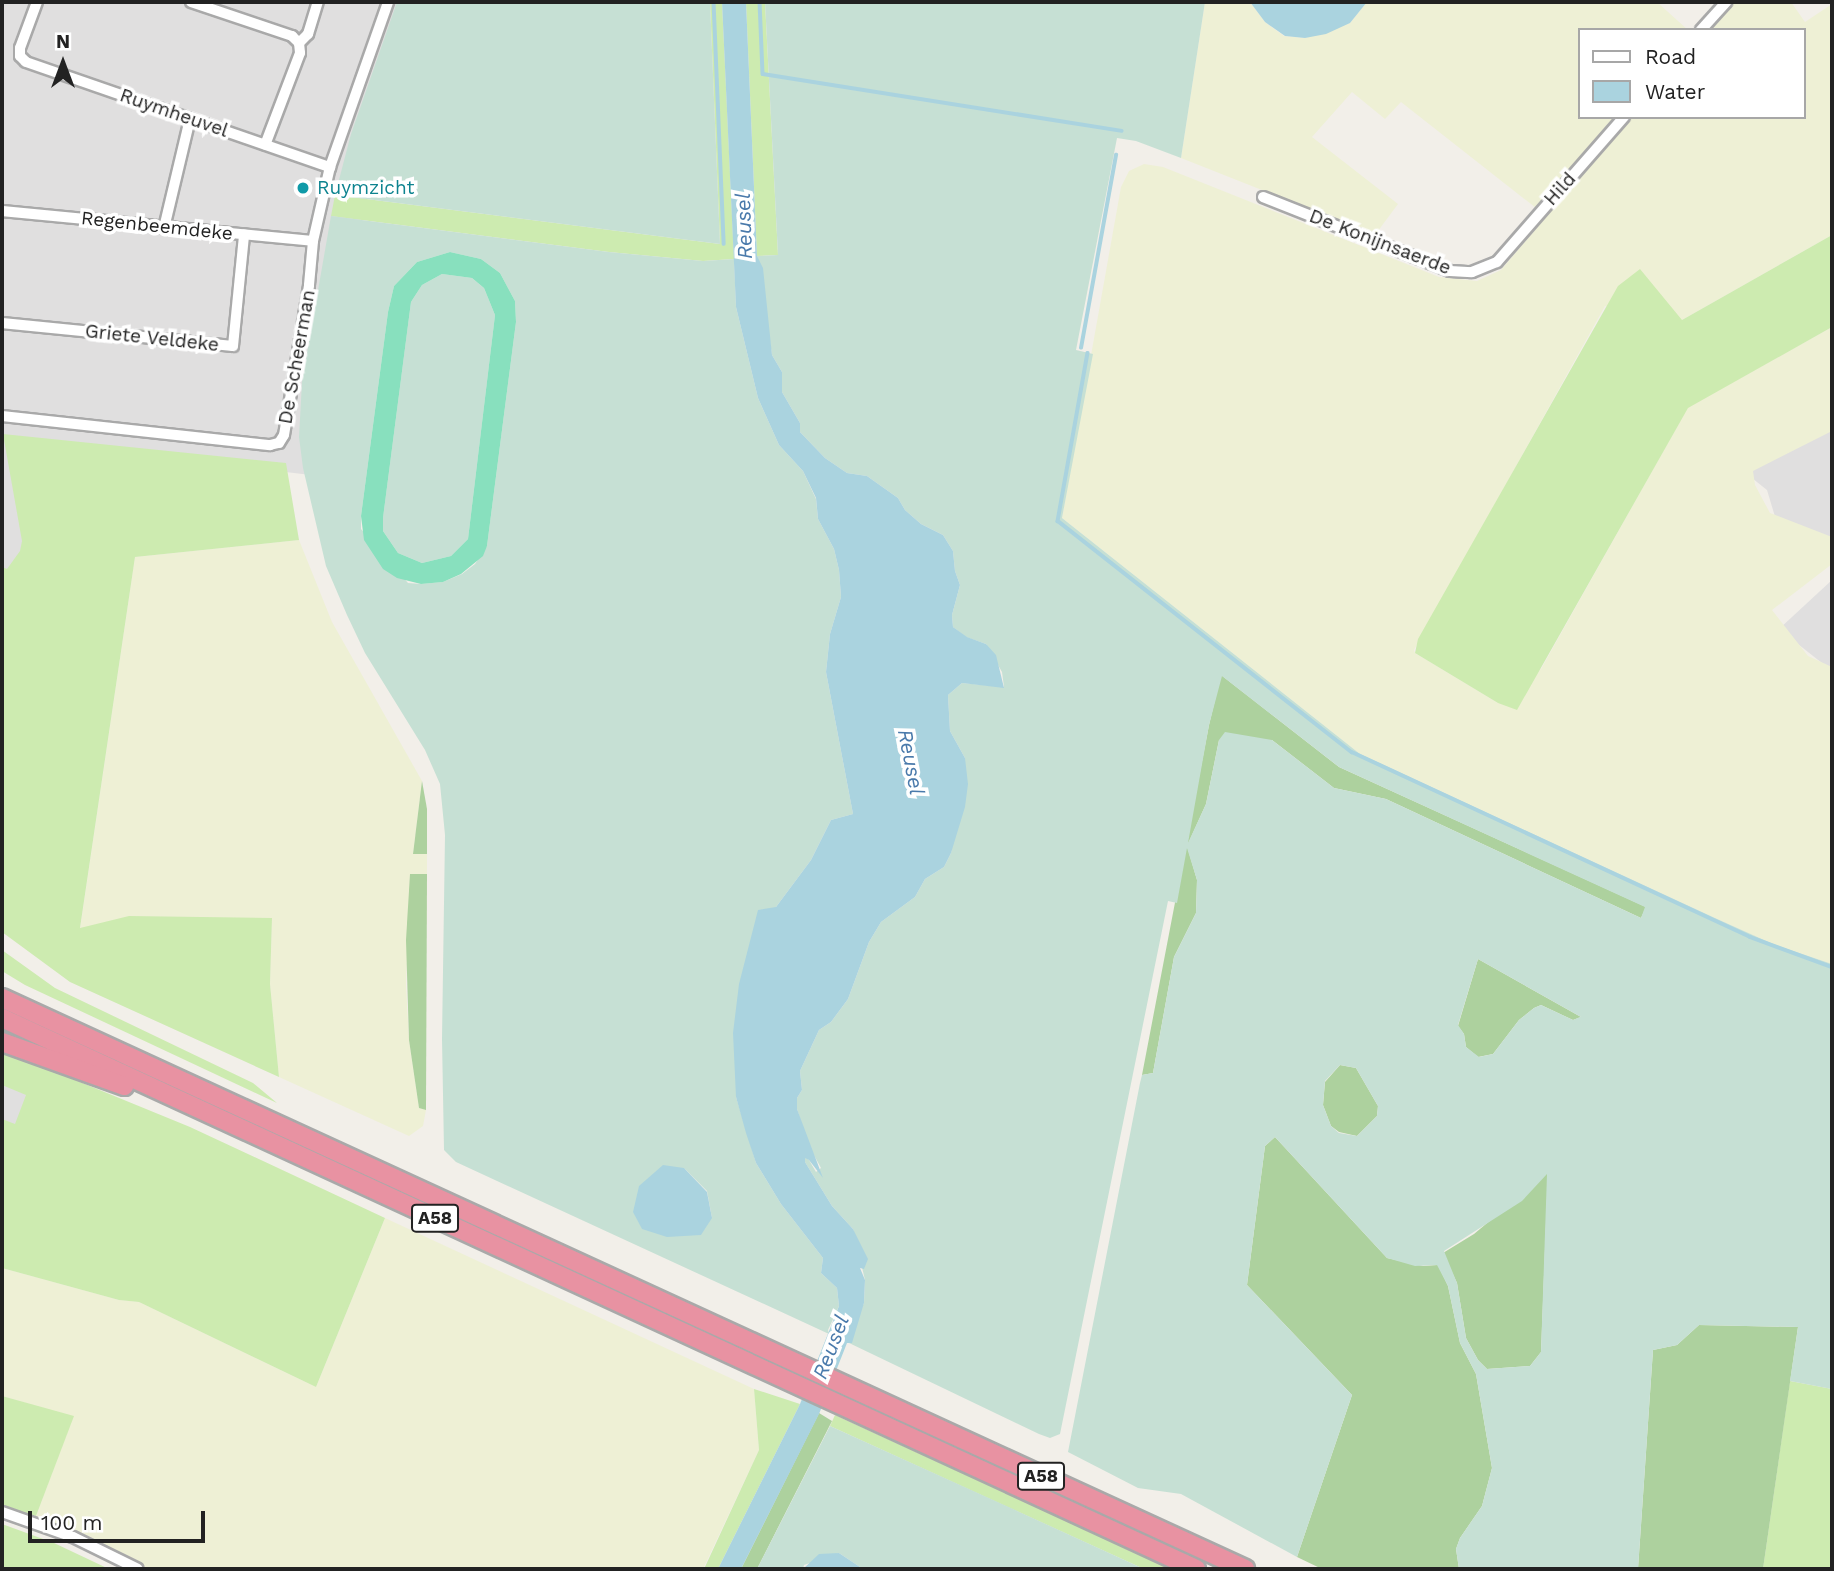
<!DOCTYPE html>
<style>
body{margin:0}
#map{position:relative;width:1834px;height:1571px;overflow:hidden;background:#f2efe9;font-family:"Work Sans",sans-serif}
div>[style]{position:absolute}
.residential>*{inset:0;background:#e0dfdf}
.farmland>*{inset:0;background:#eef0d5}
.grass>*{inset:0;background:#cdebb0}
.forest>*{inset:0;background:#add19e}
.wetland>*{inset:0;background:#c6e0d4}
.pitch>*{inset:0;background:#88e0be}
.water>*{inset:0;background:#aad3df}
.stream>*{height:3.5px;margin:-1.75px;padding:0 1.75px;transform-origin:1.75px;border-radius:1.75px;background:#aad3df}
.roads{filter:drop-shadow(2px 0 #a9a9a9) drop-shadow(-2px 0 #a9a9a9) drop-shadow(0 2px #a9a9a9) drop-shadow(0 -2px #a9a9a9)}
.minor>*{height:10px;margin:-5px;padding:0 5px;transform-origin:5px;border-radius:5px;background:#fff}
.motorway>*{height:18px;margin:-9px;padding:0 9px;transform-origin:9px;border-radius:9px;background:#e892a2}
.dots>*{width:19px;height:19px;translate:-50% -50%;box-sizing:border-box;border:4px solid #fff;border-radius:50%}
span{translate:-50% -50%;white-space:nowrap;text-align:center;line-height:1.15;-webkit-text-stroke:7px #fff;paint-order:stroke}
.shield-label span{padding:2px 5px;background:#fff;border:2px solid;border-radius:5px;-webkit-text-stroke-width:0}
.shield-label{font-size:18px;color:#222;font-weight:700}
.street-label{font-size:19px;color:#222}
.culture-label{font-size:19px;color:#0d838f}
.left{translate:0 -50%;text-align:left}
.water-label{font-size:21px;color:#4a7aab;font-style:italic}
.frame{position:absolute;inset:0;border:4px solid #222;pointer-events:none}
.legend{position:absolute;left:1578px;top:28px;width:228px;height:91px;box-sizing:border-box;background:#fff;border:2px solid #a7a7a7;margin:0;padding:9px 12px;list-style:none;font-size:21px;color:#222}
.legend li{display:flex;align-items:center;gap:14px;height:35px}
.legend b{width:35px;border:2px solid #a7a7a7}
.north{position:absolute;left:28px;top:28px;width:70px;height:70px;-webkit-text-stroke:5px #fff;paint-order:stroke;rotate:0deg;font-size:19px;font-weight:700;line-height:28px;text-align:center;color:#222}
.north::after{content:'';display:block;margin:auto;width:24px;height:32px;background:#222;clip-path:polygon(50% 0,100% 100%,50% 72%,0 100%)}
.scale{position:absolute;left:28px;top:1511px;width:177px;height:32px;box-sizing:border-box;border:4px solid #222;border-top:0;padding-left:9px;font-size:21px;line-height:24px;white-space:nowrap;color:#222;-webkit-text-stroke:5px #fff;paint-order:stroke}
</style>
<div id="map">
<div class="residential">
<div style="clip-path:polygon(2px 2px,403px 2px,311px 475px,8px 439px,28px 540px,8px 571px,2px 569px)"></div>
<div style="clip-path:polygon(1832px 347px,1832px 542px,1779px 530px,1767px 490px,1693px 431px)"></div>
<div style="clip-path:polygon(1832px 580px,1832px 671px,1779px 629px)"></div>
<div style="clip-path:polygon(2px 1052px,42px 1065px,17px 1142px,2px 1134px)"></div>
</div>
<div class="farmland">
<div style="clip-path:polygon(1205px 2px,1250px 2px,1265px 22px,1284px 36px,1305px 38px,1350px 23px,1367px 2px,1657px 2px,1688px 30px,1580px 30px,1580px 117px,1614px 117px,1536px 208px,1401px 102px,1385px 119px,1352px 92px,1312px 137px,1398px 204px,1375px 235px,1181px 158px)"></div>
<div style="clip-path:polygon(1730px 2px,1791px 2px,1805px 22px,1832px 4px,1832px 235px,1682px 320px,1605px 306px,1414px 650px,1415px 653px,1498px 703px,1541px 669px,1688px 407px,1832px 327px,1832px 431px,1753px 471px,1755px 485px,1770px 513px,1832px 537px,1832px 564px,1772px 610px,1808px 656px,1832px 667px,1832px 964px,1773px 944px,1715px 918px,1360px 754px,1062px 518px,1121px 187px,1129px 171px,1144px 164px,1163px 167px,1439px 277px,1477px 281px,1501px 270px,1631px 117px,1804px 117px,1804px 30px,1706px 30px)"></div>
<div style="clip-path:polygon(299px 540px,332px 622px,422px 781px,413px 854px,427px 854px,427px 874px,410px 874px,406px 985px,409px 1040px,419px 1108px,426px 1110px,423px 1126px,409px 1136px,279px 1077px,270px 984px,272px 918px,80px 929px,135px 557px)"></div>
<div style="clip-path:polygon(385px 1218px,754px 1389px,759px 1450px,703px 1569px,148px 1569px,91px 1538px,36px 1516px,73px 1417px,2px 1396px,2px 1268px,119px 1300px,139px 1302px,316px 1387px)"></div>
</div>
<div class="grass">
<div style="clip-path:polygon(710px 2px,722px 2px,734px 259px,703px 261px,609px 252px,331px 216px,335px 195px,720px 244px)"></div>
<div style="clip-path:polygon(746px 2px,765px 2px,778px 255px,757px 256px)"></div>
<div style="clip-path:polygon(1832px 235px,1832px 327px,1688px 408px,1517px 710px,1498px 703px,1415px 653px,1418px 639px,1618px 286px,1640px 269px,1682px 320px)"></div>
<div style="clip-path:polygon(3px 434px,286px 463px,299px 540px,135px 557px,80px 928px,129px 916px,272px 918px,270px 984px,279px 1077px,70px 982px,2px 932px,2px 567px,7px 569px,20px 551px,22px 541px)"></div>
<div style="clip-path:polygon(2px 950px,55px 988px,253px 1083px,277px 1103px,25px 985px,2px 971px)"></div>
<div style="clip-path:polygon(2px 1050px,190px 1127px,385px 1218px,316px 1387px,139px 1302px,119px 1300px,2px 1268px,2px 1119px,15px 1124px,26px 1095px,2px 1085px)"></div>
<div style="clip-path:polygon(1790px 1381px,1832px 1389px,1832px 1569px,1763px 1569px)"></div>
<div style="clip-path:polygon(754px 1389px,800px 1404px,718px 1569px,704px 1569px,759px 1450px)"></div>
<div style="clip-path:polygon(2px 1396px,74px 1416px,36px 1516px,2px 1507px)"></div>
<div style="clip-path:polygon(835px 1415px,1173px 1569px,1144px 1569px,911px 1463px,830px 1426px)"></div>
<div style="clip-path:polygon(2px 1524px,54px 1543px,109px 1569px,2px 1569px)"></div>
</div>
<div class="forest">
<div style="clip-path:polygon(1221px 675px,1339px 767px,1646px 907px,1641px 918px,1386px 799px,1334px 788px,1272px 740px,1219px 740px,1206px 804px,1187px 846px,1197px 880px,1196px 913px,1174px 957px,1153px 1073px,1142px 1075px,1209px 725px)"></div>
<div style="clip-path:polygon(422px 781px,427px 809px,427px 854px,413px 854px)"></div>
<div style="clip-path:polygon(410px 874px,427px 874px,426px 1110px,419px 1108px,409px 1040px,406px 940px)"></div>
<div style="clip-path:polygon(1478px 959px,1581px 1017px,1573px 1020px,1541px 1005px,1534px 1008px,1519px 1020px,1493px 1054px,1478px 1057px,1466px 1047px,1464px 1034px,1458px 1026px)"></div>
<div style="clip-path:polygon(1340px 1065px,1356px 1068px,1378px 1106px,1377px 1116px,1357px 1136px,1339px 1132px,1331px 1126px,1323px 1105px,1325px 1082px)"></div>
<div style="clip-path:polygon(1275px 1137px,1387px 1258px,1423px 1266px,1438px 1265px,1448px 1286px,1460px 1343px,1476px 1374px,1492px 1468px,1482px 1506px,1460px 1538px,1456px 1549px,1459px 1569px,1322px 1569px,1297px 1557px,1352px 1395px,1247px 1285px,1265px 1146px)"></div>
<div style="clip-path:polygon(1548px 1172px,1541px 1352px,1530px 1366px,1487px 1369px,1478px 1360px,1466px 1338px,1457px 1283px,1443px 1253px,1474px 1234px)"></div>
<div style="clip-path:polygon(1699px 1325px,1798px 1327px,1763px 1569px,1638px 1569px,1653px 1350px,1677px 1345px)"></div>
<div style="clip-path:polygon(819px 1413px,832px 1421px,757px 1569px,741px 1569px)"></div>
</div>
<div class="wetland">
<div style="clip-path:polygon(397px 2px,710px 2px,720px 244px,335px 195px,351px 134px)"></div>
<div style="clip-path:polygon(evenodd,765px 2px,1205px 2px,1181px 158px,1136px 141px,1117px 138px,1076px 350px,1093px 354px,1062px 518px,1360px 754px,1715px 918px,1773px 944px,1832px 964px,1832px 1389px,1790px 1381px,1798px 1327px,1699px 1325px,1677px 1345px,1653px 1350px,1638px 1569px,1459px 1569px,1456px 1549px,1460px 1538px,1482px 1506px,1492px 1468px,1476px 1374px,1460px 1343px,1448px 1286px,1437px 1265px,1415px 1266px,1387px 1258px,1275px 1137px,1265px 1146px,1247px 1285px,1352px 1395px,1297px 1557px,1181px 1494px,1138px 1488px,1068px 1452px,1140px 1083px,1142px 1075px,1153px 1073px,1174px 957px,1196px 913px,1197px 880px,1187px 848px,1177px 903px,1168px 901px,1060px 1434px,1050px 1438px,1039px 1434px,847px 1342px,864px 1303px,865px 1280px,853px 1229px,832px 1206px,805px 1162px,805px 1157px,809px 1160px,816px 1172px,821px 1168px,809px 1146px,797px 1109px,797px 1098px,802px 1090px,800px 1071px,819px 1030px,831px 1022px,848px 999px,869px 942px,881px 922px,915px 897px,925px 879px,944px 867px,951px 853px,965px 758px,950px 731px,948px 695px,962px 683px,1004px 687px,1002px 672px,986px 644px,966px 637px,953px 627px,952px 615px,960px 585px,955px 571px,953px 551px,943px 535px,921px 524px,905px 510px,898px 498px,867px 476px,847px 473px,825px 458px,800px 432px,800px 423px,782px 392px,782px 372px,772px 355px,757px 256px,778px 255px,765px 2px,1222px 676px,1339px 767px,1645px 907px,1641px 918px,1386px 799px,1334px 788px,1272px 740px,1225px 732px,1219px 740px,1206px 804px,1188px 843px,1209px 725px,1222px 676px,765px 2px,1478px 959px,1581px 1017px,1580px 1017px,1573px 1020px,1541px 1005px,1534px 1008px,1519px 1020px,1493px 1054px,1479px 1057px,1466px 1047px,1464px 1034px,1458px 1025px,1478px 959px,765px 2px,1340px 1065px,1356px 1068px,1378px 1106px,1377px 1116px,1357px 1136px,1339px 1133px,1331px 1126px,1323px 1105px,1325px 1081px,1340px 1065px,765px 2px,1547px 1174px,1541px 1352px,1530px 1366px,1487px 1369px,1478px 1360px,1466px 1338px,1457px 1283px,1444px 1251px,1522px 1201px,1547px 1174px)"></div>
<div style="clip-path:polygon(evenodd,331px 216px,609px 252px,703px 261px,734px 259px,736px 307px,758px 398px,779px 445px,803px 471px,816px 499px,818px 519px,834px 549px,839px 570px,841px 597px,830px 634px,826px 672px,853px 814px,831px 820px,811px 860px,776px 907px,737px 1077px,736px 1097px,756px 1163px,781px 1204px,823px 1258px,821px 1273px,837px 1288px,839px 1306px,828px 1330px,829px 1334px,456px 1162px,444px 1150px,442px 1039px,445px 835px,440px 784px,425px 750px,365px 653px,347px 615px,326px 566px,303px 468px,299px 437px,302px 382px,331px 216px,450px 252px,481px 259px,500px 273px,515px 301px,516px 322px,487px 546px,475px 564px,462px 574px,443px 582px,421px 584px,408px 583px,361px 529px,361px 516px,388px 312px,394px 286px,417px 262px,450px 252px,331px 216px,684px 1168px,707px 1191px,712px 1218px,684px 1168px)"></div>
<div style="clip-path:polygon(442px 274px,472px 278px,484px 288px,495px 315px,468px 539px,451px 556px,422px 563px,398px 553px,383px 531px,383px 518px,411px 302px,422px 285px)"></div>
<div style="clip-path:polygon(830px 1426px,1002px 1504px,1144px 1569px,863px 1569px,839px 1553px,804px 1565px,803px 1569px,757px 1569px)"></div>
</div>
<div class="pitch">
<div style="clip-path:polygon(evenodd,450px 252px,481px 259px,500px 273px,515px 301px,516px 322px,487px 546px,483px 556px,461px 574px,443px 582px,421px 584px,397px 578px,383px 569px,364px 540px,361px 516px,388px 312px,394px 286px,417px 262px,450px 252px,442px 274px,472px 278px,484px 288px,495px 315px,468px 539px,451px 556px,422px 563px,398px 553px,383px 531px,383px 518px,411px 302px,422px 285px,442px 274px)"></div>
</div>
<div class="water">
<div style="clip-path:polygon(722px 2px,746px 2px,757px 256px,763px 268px,772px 355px,782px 372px,782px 392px,800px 423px,800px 432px,825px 458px,847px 473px,867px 476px,898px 498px,905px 510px,921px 524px,943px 535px,953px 551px,955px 571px,960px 585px,952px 615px,953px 627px,967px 637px,986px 644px,996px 655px,1004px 688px,962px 683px,948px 695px,950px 731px,965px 758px,968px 784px,965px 807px,951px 853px,944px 867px,925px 879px,915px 897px,881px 922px,869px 942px,848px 999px,831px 1022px,819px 1030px,800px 1071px,802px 1090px,797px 1098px,797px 1109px,823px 1178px,809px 1160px,805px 1158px,805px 1162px,832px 1206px,853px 1229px,868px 1259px,864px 1269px,860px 1268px,865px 1280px,864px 1303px,852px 1343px,847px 1343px,819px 1414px,741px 1569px,718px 1569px,800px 1404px,839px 1306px,837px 1288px,821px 1273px,823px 1258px,781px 1204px,756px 1163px,746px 1133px,736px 1097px,733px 1033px,739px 984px,758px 910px,776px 907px,811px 860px,831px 820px,853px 814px,826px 672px,830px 634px,841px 597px,839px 570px,834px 549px,818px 519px,816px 498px,803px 471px,779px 445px,758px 398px,736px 307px)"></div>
<div style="clip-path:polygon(1250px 2px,1367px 2px,1350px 23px,1326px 34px,1305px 38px,1285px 36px,1265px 22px)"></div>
<div style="clip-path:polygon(663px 1165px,684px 1168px,707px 1192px,712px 1218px,701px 1235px,667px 1237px,642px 1229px,633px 1212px,639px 1186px)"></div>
<div style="clip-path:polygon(839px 1553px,863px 1569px,803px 1569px,819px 1554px)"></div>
</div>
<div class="stream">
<div style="left:714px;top:2px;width:242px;rotate:87.6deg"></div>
<div style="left:760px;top:2px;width:72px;rotate:87.6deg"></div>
<div style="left:763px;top:74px;width:363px;rotate:9deg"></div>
<div style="left:1081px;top:348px;width:196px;rotate:-79.7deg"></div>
<div style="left:1088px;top:353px;width:171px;rotate:100.1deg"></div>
<div style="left:1058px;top:521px;width:374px;rotate:38.2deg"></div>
<div style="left:1352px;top:752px;width:439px;rotate:24.9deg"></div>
<div style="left:1750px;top:937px;width:87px;rotate:20.1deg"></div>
</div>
<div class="roads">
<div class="minor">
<div style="left:37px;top:2px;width:49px;rotate:110.3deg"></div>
<div style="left:20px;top:48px;width:8px;rotate:90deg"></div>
<div style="left:20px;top:56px;width:8px;rotate:45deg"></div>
<div style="left:26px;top:62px;width:322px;rotate:19.1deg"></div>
<div style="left:191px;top:2px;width:107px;rotate:18.6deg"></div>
<div style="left:292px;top:36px;width:10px;rotate:45deg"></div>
<div style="left:299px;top:43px;width:10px;rotate:84deg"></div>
<div style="left:300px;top:53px;width:98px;rotate:110.8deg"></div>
<div style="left:1701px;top:30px;width:38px;rotate:-48deg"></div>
<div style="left:299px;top:43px;width:13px;rotate:-45deg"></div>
<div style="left:308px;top:34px;width:34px;rotate:-73deg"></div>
<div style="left:1263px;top:197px;width:201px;rotate:21.6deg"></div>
<div style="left:1450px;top:271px;width:22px;rotate:3deg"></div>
<div style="left:1472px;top:272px;width:27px;rotate:-22deg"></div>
<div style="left:1497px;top:262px;width:193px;rotate:-48.8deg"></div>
<div style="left:2px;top:211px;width:312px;rotate:5.5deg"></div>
<div style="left:164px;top:228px;width:112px;rotate:-76.6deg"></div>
<div style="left:2px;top:323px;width:232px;rotate:5.7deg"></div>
<div style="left:233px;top:346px;width:112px;rotate:-84.3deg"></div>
<div style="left:2px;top:416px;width:270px;rotate:6.2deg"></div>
<div style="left:270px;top:445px;width:9px;rotate:-13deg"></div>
<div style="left:279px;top:443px;width:9px;rotate:-58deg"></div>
<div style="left:284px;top:435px;width:152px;rotate:-80.5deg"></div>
<div style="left:309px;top:285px;width:44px;rotate:-84.8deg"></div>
<div style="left:313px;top:241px;width:76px;rotate:-77.1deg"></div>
<div style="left:330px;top:167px;width:175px;rotate:-70.6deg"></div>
<div style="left:2px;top:1512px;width:75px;rotate:19.4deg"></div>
<div style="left:73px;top:1537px;width:72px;rotate:26.2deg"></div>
</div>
<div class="motorway">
<div style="left:2px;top:998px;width:1368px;rotate:24.67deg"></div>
<div style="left:2px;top:1018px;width:1315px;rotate:24.77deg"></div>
<div style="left:2px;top:1042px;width:130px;rotate:19.8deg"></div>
</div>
</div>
<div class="dots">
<div style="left:303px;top:188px;background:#0f9aa8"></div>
</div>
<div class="shield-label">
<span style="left:435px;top:1218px">A58</span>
<span style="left:1041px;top:1476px">A58</span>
</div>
<div class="street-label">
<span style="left:174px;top:113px;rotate:19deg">Ruymheuvel</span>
<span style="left:1560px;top:189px;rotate:-48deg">Hild</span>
<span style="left:157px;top:226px;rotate:6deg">Regenbeemdeke</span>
<span style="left:1380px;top:242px;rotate:21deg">De Konijnsaerde</span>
<span style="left:152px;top:338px;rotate:6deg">Griete Veldeke</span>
<span style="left:297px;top:357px;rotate:-80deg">De Scheerman</span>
</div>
<div class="culture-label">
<span class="left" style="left:317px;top:188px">Ruymzicht</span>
</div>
<div class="water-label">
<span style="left:744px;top:226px;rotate:-92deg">Reusel</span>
<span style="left:911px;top:762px;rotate:79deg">Reusel</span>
<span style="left:831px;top:1347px;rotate:-69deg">Reusel</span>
</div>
<div class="frame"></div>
<ul class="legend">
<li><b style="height:9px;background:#fff"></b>Road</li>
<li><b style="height:19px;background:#aad3df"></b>Water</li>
</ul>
<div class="north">N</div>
<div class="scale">100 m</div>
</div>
